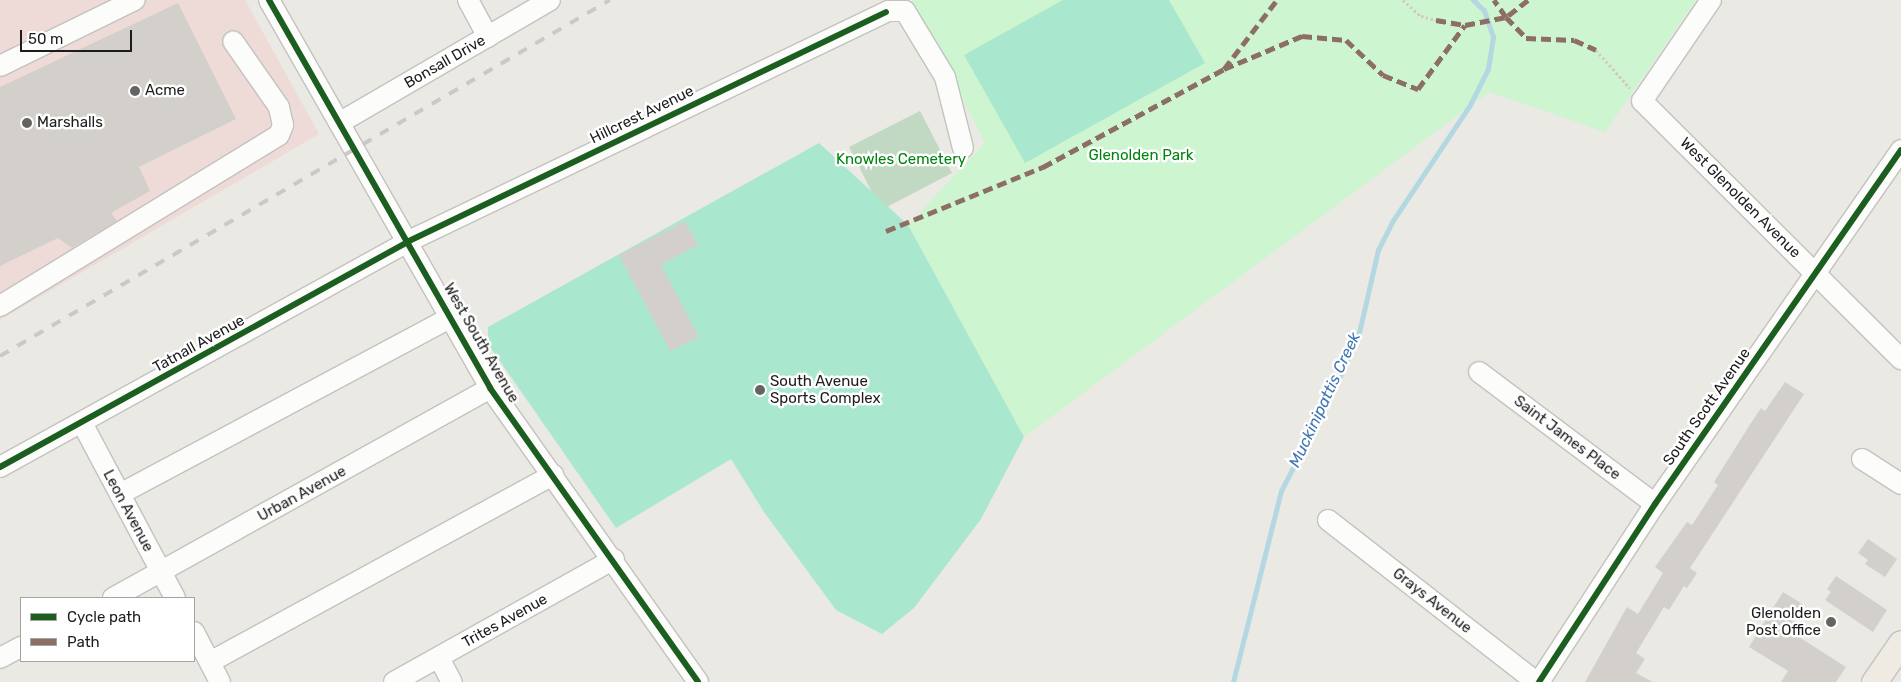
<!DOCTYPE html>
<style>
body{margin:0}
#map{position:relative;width:1901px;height:682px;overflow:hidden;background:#eae9e4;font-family:Rubik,sans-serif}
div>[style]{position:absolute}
.commercial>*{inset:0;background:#eedbd7}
.cemetery>*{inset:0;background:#c1d8c2}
.park>*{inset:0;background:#cdf5cf}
.pitch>*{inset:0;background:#aae7cf}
.stream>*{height:4.5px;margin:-2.25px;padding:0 2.25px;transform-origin:2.25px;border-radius:2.25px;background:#b3d8e2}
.building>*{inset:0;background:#d3d0cc}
.path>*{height:2.5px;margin-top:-1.25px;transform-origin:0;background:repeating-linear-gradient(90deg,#d6c7c3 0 2.5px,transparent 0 5px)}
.roads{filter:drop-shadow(1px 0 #c3c2c0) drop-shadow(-1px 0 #c3c2c0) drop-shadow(0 1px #c3c2c0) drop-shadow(0 -1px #c3c2c0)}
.minor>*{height:20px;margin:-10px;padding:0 10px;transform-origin:10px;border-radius:10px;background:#fcfcfb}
.major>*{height:25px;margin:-12.5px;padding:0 12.5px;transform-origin:12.5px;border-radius:12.5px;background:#f0ebe2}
.rail>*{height:4px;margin-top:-2px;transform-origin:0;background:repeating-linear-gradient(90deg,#c9c9c8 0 10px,transparent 0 20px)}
.quiet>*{height:5px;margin-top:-2.5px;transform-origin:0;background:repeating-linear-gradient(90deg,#8d6e63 0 10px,transparent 0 15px)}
.cycleway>*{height:6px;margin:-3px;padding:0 3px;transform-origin:3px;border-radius:3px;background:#1b5e20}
.dots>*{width:14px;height:14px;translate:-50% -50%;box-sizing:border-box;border:2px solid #fff;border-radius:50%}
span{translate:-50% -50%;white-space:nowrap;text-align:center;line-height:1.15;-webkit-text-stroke:5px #fff;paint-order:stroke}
.street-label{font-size:15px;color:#1c1c1c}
.poi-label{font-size:15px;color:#1c1c1c}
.left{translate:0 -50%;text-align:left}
.right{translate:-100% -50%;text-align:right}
.park-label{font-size:15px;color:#00830e}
.water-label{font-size:16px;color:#3f77b4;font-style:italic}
.legend{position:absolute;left:20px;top:597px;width:175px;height:65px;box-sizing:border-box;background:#fff;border:1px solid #a4a4a4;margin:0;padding:6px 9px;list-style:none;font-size:15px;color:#1c1c1c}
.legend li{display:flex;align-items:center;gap:10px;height:25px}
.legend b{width:25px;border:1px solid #a4a4a4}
.scale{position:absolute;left:20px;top:30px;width:112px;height:22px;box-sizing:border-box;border:2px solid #1c1c1c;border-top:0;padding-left:6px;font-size:15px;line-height:18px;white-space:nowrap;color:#1c1c1c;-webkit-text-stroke:4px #fff;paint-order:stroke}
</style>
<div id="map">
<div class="commercial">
<div style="clip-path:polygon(0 0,245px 0,319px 134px,0 320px)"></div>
</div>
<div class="cemetery">
<div style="clip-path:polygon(920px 111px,952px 173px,881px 210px,849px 147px)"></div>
</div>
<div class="park">
<div style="clip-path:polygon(912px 0,1696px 0,1605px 132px,1489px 92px,1024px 437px,908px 225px,985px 143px)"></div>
</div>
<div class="pitch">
<div style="clip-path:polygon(1063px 0,1169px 0,1205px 63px,1025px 163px,964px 55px)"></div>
<div style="clip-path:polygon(819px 143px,908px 225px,1024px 437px,981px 519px,914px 608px,882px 634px,836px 610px,764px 512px,731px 459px,616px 528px,488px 344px,488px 327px)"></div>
</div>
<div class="stream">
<div style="left:1233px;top:682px;width:197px;rotate:-75.9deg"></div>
<div style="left:1281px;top:491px;width:127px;rotate:-62.8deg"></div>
<div style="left:1339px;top:378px;width:49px;rotate:-66deg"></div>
<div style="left:1359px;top:333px;width:85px;rotate:-77.1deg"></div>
<div style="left:1378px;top:250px;width:31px;rotate:-63deg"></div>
<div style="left:1392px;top:222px;width:141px;rotate:-56.3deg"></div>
<div style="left:1470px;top:105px;width:40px;rotate:-63.4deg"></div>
<div style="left:1488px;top:69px;width:32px;rotate:-81deg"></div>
<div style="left:1493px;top:37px;width:28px;rotate:-109deg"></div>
<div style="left:1484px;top:11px;width:16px;rotate:-135deg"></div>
</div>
<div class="building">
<div style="clip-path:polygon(178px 3px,236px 119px,139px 167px,150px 191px,111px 213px,117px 221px,72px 248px,58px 238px,0 266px,0 87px)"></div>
<div style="clip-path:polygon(685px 221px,698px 245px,661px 265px,699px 337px,670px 351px,619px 255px)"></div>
<div style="clip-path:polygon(1785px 382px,1804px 394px,1690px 568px,1697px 573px,1687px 588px,1684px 586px,1669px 610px,1664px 607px,1636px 653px,1645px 659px,1636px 673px,1653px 682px,1585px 682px,1627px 607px,1638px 614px,1663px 573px,1655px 567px,1687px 522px,1692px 525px,1718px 485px,1714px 482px,1749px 426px,1761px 408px,1765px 411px)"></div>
<div style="clip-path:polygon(1868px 539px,1897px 559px,1885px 577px,1865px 564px,1868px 560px,1858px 553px)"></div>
<div style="clip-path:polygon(1836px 576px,1887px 610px,1873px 632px,1825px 600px,1831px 592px,1827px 589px)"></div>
<div style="clip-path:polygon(1783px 592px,1804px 605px,1788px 630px,1846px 667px,1836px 682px,1781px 682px,1788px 671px,1749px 647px)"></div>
</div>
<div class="path">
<div style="left:1403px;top:0;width:24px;rotate:42deg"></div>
<div style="left:1421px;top:16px;width:16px;rotate:15deg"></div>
<div style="left:1596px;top:50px;width:51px;rotate:48.2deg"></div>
</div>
<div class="roads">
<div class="minor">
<div style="left:269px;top:0;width:447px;rotate:60.3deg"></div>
<div style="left:490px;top:388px;width:360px;rotate:54.7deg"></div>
<div style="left:468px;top:0;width:42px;rotate:61.6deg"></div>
<div style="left:1711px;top:0;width:122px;rotate:124.3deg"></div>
<div style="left:1642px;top:101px;width:366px;rotate:44.9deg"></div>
<div style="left:0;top:66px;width:150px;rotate:-26.1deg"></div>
<div style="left:339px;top:123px;width:244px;rotate:-30.2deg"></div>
<div style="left:0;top:306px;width:327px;rotate:-31.5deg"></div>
<div style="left:279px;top:135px;width:11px;rotate:-68deg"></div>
<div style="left:283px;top:125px;width:18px;rotate:-103deg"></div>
<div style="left:279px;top:107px;width:80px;rotate:-124.9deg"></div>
<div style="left:1479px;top:372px;width:220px;rotate:36.9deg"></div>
<div style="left:82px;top:423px;width:198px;rotate:62deg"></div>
<div style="left:1862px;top:459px;width:46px;rotate:32.7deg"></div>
<div style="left:0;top:467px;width:467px;rotate:-28.9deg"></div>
<div style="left:409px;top:241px;width:531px;rotate:-25.65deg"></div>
<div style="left:888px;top:11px;width:17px"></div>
<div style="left:905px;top:11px;width:77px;rotate:58.8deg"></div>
<div style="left:945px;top:77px;width:73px;rotate:75.8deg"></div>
<div style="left:120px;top:494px;width:375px;rotate:-28.1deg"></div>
<div style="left:1328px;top:520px;width:264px;rotate:37.9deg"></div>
<div style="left:113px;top:598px;width:432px;rotate:-29.1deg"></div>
<div style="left:194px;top:632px;width:56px;rotate:62.5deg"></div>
<div style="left:0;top:658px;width:24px;rotate:-28deg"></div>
<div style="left:439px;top:658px;width:27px;rotate:62deg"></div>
<div style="left:210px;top:662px;width:391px;rotate:-28.6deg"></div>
<div style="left:394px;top:682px;width:252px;rotate:-29.2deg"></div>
<div style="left:1539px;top:682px;width:212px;rotate:-56.9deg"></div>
<div style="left:1655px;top:504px;width:431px;rotate:-55.2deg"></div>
</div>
<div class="major">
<div style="left:1874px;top:682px;width:47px;rotate:-55.3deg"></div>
</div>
</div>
<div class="rail">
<div style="left:0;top:356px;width:706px;rotate:-30.27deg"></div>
</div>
<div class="quiet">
<div style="left:1528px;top:0;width:28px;rotate:142deg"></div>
<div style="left:1506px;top:17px;width:29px;rotate:46deg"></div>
<div style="left:1526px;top:38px;width:48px;rotate:2.4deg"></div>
<div style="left:1574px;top:40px;width:24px;rotate:24deg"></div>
<div style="left:1436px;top:20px;width:29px;rotate:10deg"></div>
<div style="left:1465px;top:25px;width:42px;rotate:-11deg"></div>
<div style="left:1506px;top:17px;width:21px;rotate:-125deg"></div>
<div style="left:1224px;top:69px;width:85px;rotate:-22.9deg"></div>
<div style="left:1302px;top:36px;width:44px;rotate:5.2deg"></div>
<div style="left:1346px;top:40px;width:51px;rotate:43.4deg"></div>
<div style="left:1383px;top:75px;width:38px;rotate:22deg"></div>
<div style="left:1418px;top:89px;width:79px;rotate:-53.7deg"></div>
<div style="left:886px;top:231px;width:170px;rotate:-22.2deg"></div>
<div style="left:1043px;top:167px;width:206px;rotate:-28.4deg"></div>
<div style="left:1224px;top:69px;width:87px;rotate:-52.5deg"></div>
</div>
<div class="cycleway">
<div style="left:269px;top:0;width:447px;rotate:60.3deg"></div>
<div style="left:490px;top:388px;width:360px;rotate:54.7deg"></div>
<div style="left:0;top:467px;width:467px;rotate:-28.9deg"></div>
<div style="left:409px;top:241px;width:529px;rotate:-25.64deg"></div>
<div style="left:1539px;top:682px;width:212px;rotate:-56.9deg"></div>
<div style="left:1655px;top:504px;width:431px;rotate:-55.2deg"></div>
</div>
<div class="dots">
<div style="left:135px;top:91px;background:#646462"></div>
<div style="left:27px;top:123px;background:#646462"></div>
<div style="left:760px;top:390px;background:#646462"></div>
<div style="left:1831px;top:622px;background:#646462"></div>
</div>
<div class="street-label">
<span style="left:445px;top:62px;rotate:-30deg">Bonsall Drive</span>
<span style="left:642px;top:115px;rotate:-26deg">Hillcrest Avenue</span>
<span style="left:1740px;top:198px;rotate:45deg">West Glenolden Avenue</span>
<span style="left:481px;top:343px;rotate:60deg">West South Avenue</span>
<span style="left:199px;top:344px;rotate:-29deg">Tatnall Avenue</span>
<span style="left:1707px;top:407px;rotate:-55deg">South Scott Avenue</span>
<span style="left:1567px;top:438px;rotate:37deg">Saint James Place</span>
<span style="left:302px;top:494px;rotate:-29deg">Urban Avenue</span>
<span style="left:128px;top:511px;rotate:62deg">Leon Avenue</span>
<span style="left:1432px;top:601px;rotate:38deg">Grays Avenue</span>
<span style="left:505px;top:621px;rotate:-29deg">Trites Avenue</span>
</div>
<div class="poi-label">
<span class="left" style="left:145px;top:91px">Acme</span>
<span class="left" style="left:37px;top:123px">Marshalls</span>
<span class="left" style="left:770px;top:390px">South Avenue<br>Sports Complex</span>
<span class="right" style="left:1821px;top:622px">Glenolden<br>Post Office</span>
</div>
<div class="park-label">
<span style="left:1141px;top:156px">Glenolden Park</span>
<span style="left:901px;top:160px">Knowles Cemetery</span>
</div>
<div class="water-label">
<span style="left:1325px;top:400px;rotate:-65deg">Muckinipattis Creek</span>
</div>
<ul class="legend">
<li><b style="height:6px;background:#1b5e20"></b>Cycle path</li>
<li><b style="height:6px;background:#8d6e63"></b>Path</li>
</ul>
<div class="scale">50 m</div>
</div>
